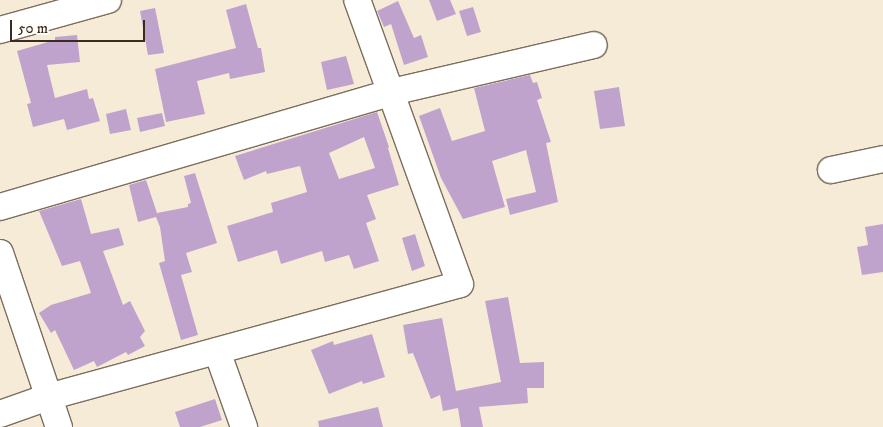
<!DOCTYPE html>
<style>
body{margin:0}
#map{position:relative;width:883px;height:427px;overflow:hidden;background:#f6ebd6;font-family:"IM FELL DW Pica",serif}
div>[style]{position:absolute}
.building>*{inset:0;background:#c0a3cd}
.roads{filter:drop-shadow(1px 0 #7c6e5e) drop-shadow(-1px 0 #7c6e5e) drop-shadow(0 1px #7c6e5e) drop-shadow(0 -1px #7c6e5e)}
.minor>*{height:26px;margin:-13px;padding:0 13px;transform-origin:13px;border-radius:13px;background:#fff}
span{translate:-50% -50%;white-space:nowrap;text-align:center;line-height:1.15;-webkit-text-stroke:4px #fdfcf7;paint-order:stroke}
.scale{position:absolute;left:10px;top:20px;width:135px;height:22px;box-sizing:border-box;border:2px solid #3b2a1e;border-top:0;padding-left:6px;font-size:15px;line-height:18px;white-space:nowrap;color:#3b2a1e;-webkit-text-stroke:4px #fdfcf7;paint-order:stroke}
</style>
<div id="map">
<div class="building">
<div style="clip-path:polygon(429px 0,450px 0,456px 14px,437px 21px)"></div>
<div style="clip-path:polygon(398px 1px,414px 38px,421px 35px,428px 57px,404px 65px,391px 24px,384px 27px,377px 11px)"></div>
<div style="clip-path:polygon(246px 4px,258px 48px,261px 48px,265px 72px,230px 79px,229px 73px,197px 81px,205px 114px,166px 122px,155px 69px,236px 48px,226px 10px)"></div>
<div style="clip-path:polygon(473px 7px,481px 32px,467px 36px,459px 11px)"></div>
<div style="clip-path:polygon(155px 8px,164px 53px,148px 55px,140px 11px)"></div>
<div style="clip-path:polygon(77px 35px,80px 62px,47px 65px,55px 98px,87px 89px,89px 99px,93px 98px,100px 121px,67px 130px,64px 119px,33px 127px,27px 104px,31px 103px,17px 51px,55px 40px,55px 37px)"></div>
<div style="clip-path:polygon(346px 56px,354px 84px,327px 90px,321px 62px)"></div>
<div style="clip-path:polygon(530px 75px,533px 83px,537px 82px,542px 98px,537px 100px,551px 142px,546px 143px,558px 202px,510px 215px,506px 199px,536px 192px,526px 150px,492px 161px,505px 207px,463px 219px,441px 178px,419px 116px,440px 108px,452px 141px,485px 131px,474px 88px)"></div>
<div style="clip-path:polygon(619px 87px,625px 126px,600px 129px,594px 91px)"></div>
<div style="clip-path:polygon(126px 109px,131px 130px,110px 134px,106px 114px)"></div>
<div style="clip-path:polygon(evenodd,377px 112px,389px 147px,388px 148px,399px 185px,367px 195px,376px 219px,366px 223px,379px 261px,354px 269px,349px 255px,325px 262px,322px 251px,281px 264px,277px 250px,238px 262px,227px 226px,273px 212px,271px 203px,307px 192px,300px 166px,267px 174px,266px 171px,244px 180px,235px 156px,377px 112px,364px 137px,375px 168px,339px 179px,329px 153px,364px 137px)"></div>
<div style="clip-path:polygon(162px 113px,165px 126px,140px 132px,137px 118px)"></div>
<div style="clip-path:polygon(195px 173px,217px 243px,186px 253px,192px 272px,181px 275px,198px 335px,181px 340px,159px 263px,165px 261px,160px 227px,156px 217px,138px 222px,129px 185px,146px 180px,157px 213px,188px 207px,188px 204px,191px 203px,184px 176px)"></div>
<div style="clip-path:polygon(81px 199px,91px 234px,119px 228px,124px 245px,103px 251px,123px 305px,130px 301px,145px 331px,140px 337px,145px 346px,128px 355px,126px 352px,97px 367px,94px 361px,74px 370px,55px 330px,51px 333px,39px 313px,51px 305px,91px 293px,80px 261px,62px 266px,39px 211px)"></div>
<div style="clip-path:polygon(883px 224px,883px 272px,862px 275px,857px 247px,868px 245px,865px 227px)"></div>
<div style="clip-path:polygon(415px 234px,425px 266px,412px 271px,402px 238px)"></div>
<div style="clip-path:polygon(508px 297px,520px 363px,544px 362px,544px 388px,527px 388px,528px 403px,479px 407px,483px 427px,461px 427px,458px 408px,443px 411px,440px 395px,431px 399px,413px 353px,408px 354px,403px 325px,442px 318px,456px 391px,501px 382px,485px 301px)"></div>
<div style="clip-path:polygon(372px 334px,385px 377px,363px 384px,362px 381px,329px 394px,311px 350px,333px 341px,334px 345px)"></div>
<div style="clip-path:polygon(215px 399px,222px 420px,200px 427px,180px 427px,175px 412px)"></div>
<div style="clip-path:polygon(378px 407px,383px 427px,319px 427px,318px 421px)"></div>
</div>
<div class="roads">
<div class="minor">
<div style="left:0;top:30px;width:112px;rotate:-15.5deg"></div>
<div style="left:831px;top:170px;width:53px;rotate:-11.9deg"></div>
<div style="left:0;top:207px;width:409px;rotate:-16.3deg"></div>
<div style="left:392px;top:92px;width:207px;rotate:-13.1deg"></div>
<div style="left:0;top:253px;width:184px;rotate:71.3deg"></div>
<div style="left:217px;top:351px;width:81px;rotate:70.4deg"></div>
<div style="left:0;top:414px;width:51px;rotate:-19.5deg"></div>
<div style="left:48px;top:397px;width:427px;rotate:-15.3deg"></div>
<div style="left:460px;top:284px;width:302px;rotate:-109.9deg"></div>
</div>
</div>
<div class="scale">50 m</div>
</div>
